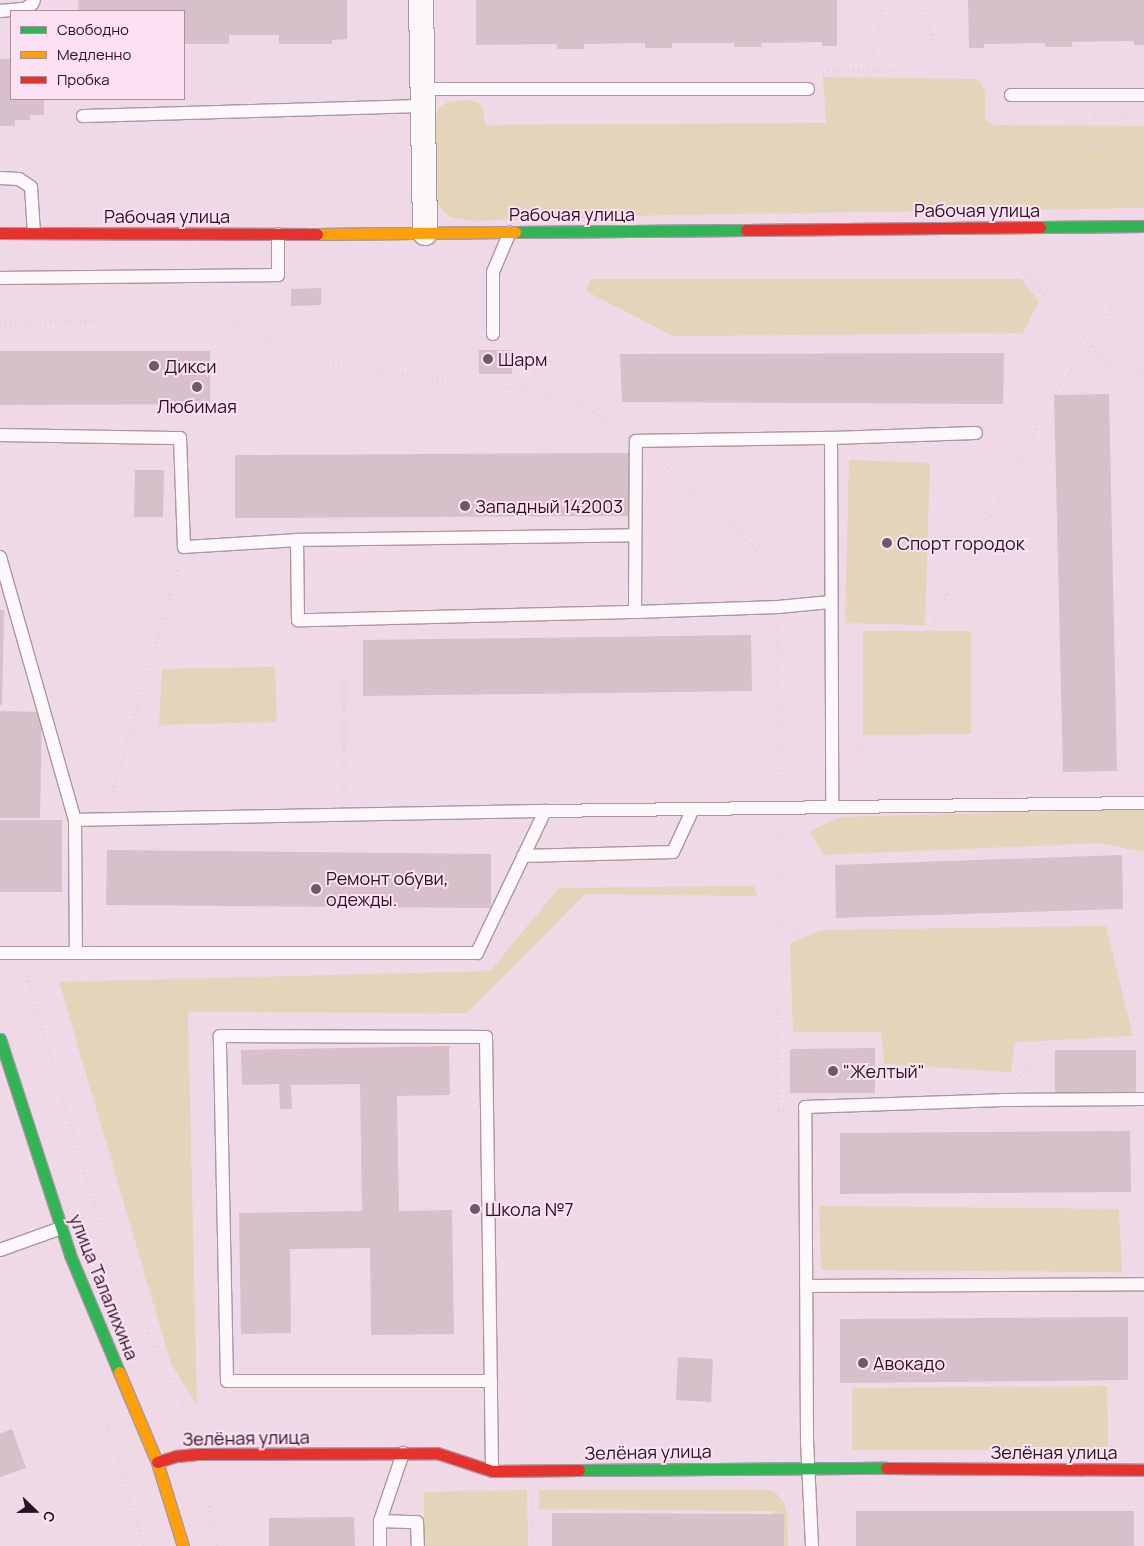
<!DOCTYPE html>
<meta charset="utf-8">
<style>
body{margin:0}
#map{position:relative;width:1144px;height:1546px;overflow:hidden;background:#efd9e7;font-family:Manrope,sans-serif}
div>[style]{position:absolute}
.green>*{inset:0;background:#e3d4ba}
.building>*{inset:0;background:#d8c0ca}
.path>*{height:3px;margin-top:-1.5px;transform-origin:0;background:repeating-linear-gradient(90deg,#dbd5d9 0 1px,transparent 0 5px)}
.roads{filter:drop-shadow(1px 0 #ab96a4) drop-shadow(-1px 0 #ab96a4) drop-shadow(0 1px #ab96a4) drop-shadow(0 -1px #ab96a4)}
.lane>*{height:12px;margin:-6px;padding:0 6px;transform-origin:6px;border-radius:6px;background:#fdf9fb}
.street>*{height:24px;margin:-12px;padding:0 12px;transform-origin:12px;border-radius:12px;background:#fdf9fb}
.fast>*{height:11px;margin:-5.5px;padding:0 5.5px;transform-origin:5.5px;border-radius:5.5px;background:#30b455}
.slow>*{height:11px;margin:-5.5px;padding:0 5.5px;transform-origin:5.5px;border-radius:5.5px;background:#ff9f0a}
.jam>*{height:11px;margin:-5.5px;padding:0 5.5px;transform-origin:5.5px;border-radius:5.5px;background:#e5322d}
.dots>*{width:14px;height:14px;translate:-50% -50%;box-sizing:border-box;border:2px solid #fde1f2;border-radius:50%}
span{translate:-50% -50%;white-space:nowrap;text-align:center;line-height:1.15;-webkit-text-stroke:4px #fde1f2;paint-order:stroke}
.street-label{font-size:18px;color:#2a1222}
.poi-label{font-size:18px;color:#2a1222}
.left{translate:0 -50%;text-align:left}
.legend{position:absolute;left:10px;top:10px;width:175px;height:90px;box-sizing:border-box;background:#fde1f2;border:1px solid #a98e9f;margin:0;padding:6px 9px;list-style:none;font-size:15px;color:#2a1222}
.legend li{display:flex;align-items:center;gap:10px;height:25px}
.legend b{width:25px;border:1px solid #a98e9f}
.north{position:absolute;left:10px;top:1486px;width:50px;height:50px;-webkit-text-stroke:4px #fde1f2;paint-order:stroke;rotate:112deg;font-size:14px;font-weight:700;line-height:20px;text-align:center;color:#2a1222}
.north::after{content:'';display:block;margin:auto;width:18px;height:22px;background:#2a1222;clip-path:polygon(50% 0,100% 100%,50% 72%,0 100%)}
</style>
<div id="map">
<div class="green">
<div style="clip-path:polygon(823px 77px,974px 79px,980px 82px,985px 92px,985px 119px,994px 125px,1144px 126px,1144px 208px,667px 215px,472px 221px,450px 217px,438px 205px,435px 120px,439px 107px,448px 102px,467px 100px,479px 103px,483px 108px,485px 125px,826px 123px)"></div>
<div style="clip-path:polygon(591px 279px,1021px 279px,1039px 301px,1023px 333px,673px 336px,586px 291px)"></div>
<div style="clip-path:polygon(849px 460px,930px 463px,925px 625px,845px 623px)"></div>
<div style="clip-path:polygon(863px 631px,971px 631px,971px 734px,863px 735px)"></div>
<div style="clip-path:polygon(275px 667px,277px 722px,159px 725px,162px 669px)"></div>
<div style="clip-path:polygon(1144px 809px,1144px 852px,1100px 843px,823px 855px,810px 831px,841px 817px)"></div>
<div style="clip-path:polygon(754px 886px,757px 896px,585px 894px,467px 1013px,188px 1012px,197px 1405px,171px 1364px,59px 982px,490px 971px,559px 888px)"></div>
<div style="clip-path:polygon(1106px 926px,1133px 1036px,1015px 1042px,1011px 1072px,884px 1064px,881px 1032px,793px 1032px,790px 943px,821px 930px)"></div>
<div style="clip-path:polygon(819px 1206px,1119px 1209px,1122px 1272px,821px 1270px)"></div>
<div style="clip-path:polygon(1107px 1386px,1108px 1450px,852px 1450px,852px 1388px)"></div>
<div style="clip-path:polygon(527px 1490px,528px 1546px,424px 1546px,424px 1492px)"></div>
<div style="clip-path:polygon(539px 1490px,770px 1490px,776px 1493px,784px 1503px,787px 1515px,788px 1546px,774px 1546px,774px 1511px,539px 1509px)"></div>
</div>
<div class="building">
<div style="clip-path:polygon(78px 0,347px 0,347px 39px,332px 40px,332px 44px,279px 44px,279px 35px,229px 35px,229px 44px,184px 44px,184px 11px,79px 11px)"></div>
<div style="clip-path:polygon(476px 0,837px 0,837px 46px,822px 46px,822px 42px,761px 43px,761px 47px,734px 47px,734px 43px,672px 43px,672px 48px,645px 48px,645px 43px,584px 44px,584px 49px,557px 49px,557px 44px,476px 45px)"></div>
<div style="clip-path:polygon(968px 0,1144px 0,1144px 45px,1134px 45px,1134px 41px,1072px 42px,1072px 47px,1045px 47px,1045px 43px,984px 44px,984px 48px,969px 48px)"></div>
<div style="clip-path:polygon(0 59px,11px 59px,11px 99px,44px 99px,44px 115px,30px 115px,30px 120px,15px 120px,15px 126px,0 126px)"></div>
<div style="clip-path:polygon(321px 288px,321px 305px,291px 306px,291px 289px)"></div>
<div style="clip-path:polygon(479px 350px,512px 350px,512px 374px,479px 374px)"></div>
<div style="clip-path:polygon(0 351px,210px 351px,210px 404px,0 405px)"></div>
<div style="clip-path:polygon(1004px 353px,1003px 404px,622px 402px,620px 354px)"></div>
<div style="clip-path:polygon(1109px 394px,1117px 771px,1063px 772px,1054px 395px)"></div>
<div style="clip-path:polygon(630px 453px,630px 516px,235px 518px,235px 455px)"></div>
<div style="clip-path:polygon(135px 470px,164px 470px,163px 517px,134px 517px)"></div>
<div style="clip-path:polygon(0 610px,4px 610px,2px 705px,0 705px)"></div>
<div style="clip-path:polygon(751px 635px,752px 691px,363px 696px,363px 640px)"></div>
<div style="clip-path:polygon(0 711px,42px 712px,40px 818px,0 818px)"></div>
<div style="clip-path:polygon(0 820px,62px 820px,62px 892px,0 892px)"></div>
<div style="clip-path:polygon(107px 850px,491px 854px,491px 908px,106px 905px)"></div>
<div style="clip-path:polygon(1122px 855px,1123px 909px,836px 918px,835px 865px)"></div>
<div style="clip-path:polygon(449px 1046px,450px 1095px,397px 1096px,399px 1211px,452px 1210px,454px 1334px,371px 1335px,370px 1248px,290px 1249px,291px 1333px,241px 1334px,239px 1213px,362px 1211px,360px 1084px,291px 1085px,292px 1109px,280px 1109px,279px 1084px,242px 1085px,241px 1050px)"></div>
<div style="clip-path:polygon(875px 1048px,875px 1093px,790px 1093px,790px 1049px)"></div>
<div style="clip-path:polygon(1055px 1050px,1136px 1050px,1136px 1094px,1055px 1094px)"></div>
<div style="clip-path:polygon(1130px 1131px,1131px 1192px,840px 1194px,840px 1133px)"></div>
<div style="clip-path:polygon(1128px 1317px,1128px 1380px,840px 1383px,840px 1319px)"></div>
<div style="clip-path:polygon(678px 1357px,713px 1359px,711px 1402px,676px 1400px)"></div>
<div style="clip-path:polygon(12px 1429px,26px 1468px,0 1477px,0 1434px)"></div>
<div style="clip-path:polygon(856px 1511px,1134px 1511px,1134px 1546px,856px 1546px)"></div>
<div style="clip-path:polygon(552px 1513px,784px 1514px,784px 1546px,552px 1546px)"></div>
<div style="clip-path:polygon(354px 1517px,355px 1546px,269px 1546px,269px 1518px)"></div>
</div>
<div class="path">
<div style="left:885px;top:0;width:183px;rotate:103.6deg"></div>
<div style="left:842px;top:178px;width:10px;rotate:90deg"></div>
<div style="left:842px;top:188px;width:9px;rotate:21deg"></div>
<div style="left:850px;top:191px;width:115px"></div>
<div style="left:965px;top:191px;width:6px;rotate:-39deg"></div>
<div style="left:970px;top:187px;width:7px;rotate:-90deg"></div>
<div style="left:970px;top:180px;width:186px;rotate:-104.9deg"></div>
<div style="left:818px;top:75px;width:11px;rotate:-27deg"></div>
<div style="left:828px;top:70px;width:158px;rotate:0.4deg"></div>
<div style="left:986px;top:71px;width:7px;rotate:8deg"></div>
<div style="left:993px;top:72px;width:9px;rotate:58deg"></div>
<div style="left:949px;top:101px;width:49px;rotate:35deg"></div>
<div style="left:989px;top:129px;width:155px;rotate:26.9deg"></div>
<div style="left:1094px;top:113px;width:32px;rotate:86deg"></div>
<div style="left:1123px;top:113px;width:20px;rotate:87deg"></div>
<div style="left:1124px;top:133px;width:64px;rotate:71.8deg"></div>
<div style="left:1022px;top:144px;width:122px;rotate:0.9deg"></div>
<div style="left:1023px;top:271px;width:102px;rotate:47.4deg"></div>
<div style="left:1092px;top:346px;width:40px;rotate:53deg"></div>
<div style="left:1116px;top:378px;width:28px;rotate:-10deg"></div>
<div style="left:0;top:322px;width:225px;rotate:-0.8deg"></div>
<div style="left:225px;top:319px;width:98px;rotate:26deg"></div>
<div style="left:313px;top:362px;width:257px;rotate:7.4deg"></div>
<div style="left:568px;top:395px;width:65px;rotate:33.7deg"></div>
<div style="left:660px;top:461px;width:101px;rotate:41.8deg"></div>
<div style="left:735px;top:528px;width:78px;rotate:48.1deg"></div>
<div style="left:778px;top:625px;width:164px;rotate:89.7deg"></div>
<div style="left:850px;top:656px;width:206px;rotate:38.7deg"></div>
<div style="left:852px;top:765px;width:86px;rotate:-63.1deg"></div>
<div style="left:891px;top:688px;width:69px;rotate:-57.5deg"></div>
<div style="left:928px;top:630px;width:213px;rotate:-61.4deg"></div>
<div style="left:1030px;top:443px;width:40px;rotate:-71.1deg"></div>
<div style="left:1043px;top:405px;width:77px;rotate:-50.3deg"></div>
<div style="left:1092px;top:346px;width:84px;rotate:-63.7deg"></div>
<div style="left:344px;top:796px;width:159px;rotate:-90deg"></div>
<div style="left:110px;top:801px;width:246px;rotate:-73.7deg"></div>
<div style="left:779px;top:828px;width:282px;rotate:90.2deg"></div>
<div style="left:778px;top:1110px;width:9px;rotate:-6deg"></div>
<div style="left:779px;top:919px;width:257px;rotate:39.1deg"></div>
<div style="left:25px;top:971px;width:283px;rotate:73.4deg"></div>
<div style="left:106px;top:1242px;width:207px;rotate:64.8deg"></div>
<div style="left:1017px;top:1080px;width:213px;rotate:-53.4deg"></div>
<div style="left:103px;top:1410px;width:142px;rotate:73.2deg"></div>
<div style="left:204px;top:1481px;width:66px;rotate:77.8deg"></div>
<div style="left:532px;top:1496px;width:50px;rotate:88.9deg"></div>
</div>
<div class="roads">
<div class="lane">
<div style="left:0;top:11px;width:25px;rotate:-5deg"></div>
<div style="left:25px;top:9px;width:9px;rotate:-36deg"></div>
<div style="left:32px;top:4px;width:4px;rotate:-63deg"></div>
<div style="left:423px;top:89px;width:385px"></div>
<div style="left:1011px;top:95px;width:133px"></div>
<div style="left:83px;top:116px;width:340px;rotate:-1.7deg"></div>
<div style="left:0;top:178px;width:19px;rotate:3deg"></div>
<div style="left:19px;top:179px;width:14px;rotate:34deg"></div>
<div style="left:31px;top:187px;width:46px;rotate:86.3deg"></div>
<div style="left:0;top:278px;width:278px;rotate:-0.6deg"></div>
<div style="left:278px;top:275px;width:41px;rotate:-90deg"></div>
<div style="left:493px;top:334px;width:62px;rotate:-90deg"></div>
<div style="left:493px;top:272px;width:43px;rotate:-67deg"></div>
<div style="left:0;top:435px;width:180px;rotate:1deg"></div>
<div style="left:180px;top:438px;width:109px;rotate:87.9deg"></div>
<div style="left:184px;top:547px;width:113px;rotate:-3.5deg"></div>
<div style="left:831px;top:438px;width:145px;rotate:-2deg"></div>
<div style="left:0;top:557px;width:273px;rotate:74.1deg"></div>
<div style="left:75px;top:820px;width:133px;rotate:89.6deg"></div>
<div style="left:830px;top:602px;width:52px;rotate:174.5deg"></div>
<div style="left:778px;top:607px;width:143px;rotate:178deg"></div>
<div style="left:635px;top:612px;width:171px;rotate:-89.7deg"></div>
<div style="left:636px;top:441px;width:195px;rotate:-0.9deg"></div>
<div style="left:831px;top:438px;width:368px;rotate:89.8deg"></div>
<div style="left:635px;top:612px;width:337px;rotate:178.6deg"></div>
<div style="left:298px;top:620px;width:80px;rotate:-90.7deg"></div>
<div style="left:297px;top:540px;width:338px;rotate:-0.8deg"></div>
<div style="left:75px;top:820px;width:470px;rotate:-1.1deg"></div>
<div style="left:523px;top:856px;width:150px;rotate:-1.5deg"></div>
<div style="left:673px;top:852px;width:47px;rotate:-65.1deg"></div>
<div style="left:0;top:953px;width:477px"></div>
<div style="left:477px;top:953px;width:157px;rotate:-64.4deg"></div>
<div style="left:545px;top:811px;width:599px;rotate:-0.77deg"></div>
<div style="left:0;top:1250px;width:65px;rotate:-19.8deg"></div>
<div style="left:806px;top:1286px;width:338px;rotate:-0.3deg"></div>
<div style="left:491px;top:1381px;width:264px;rotate:180deg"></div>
<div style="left:227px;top:1381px;width:345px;rotate:-91.2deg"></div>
<div style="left:220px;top:1036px;width:266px;rotate:0.2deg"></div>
<div style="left:486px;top:1037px;width:434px;rotate:89.2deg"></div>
<div style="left:380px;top:1521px;width:37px;rotate:2deg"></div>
<div style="left:417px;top:1522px;width:24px;rotate:88deg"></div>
<div style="left:380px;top:1546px;width:25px;rotate:-90deg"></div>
<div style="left:380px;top:1521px;width:72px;rotate:-71.3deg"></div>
<div style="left:812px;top:1546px;width:107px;rotate:-92.7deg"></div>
<div style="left:807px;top:1439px;width:332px;rotate:-90.3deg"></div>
<div style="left:805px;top:1107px;width:197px;rotate:-2deg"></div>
<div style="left:1002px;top:1100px;width:142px;rotate:-0.4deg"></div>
</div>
<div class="street">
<div style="left:421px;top:0;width:233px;rotate:89deg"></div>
</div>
<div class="fast">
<div style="left:1040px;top:227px;width:104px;rotate:-0.6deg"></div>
<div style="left:515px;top:232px;width:231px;rotate:-0.5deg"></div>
<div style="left:0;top:1039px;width:227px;rotate:72deg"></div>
<div style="left:70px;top:1255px;width:127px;rotate:67.3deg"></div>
<div style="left:579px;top:1470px;width:307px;rotate:-0.4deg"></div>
</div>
<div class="slow">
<div style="left:317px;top:234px;width:198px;rotate:-0.6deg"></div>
<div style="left:119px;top:1372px;width:98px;rotate:67.1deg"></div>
<div style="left:157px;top:1462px;width:88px;rotate:72.8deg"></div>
</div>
<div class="jam">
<div style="left:746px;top:230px;width:294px;rotate:-0.6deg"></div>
<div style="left:0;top:233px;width:317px;rotate:0.2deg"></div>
<div style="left:157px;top:1462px;width:21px;rotate:-17deg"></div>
<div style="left:177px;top:1456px;width:20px;rotate:-6deg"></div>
<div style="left:197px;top:1454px;width:240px;rotate:-0.2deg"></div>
<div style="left:437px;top:1453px;width:58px;rotate:18.1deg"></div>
<div style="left:492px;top:1471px;width:87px;rotate:-0.7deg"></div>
<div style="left:886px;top:1468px;width:258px;rotate:0.4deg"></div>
</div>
</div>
<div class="dots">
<div style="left:488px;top:359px;background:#6f5867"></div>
<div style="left:154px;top:366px;background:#6f5867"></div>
<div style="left:197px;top:387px;background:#6f5867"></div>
<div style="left:465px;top:506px;background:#6f5867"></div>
<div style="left:887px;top:543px;background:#6f5867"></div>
<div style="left:316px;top:889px;background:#6f5867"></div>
<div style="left:833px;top:1071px;background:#6f5867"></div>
<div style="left:475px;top:1209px;background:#6f5867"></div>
<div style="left:863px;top:1363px;background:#6f5867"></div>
</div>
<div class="street-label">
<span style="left:977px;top:210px">Рабочая улица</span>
<span style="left:572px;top:214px">Рабочая улица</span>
<span style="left:167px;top:216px">Рабочая улица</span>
<span style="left:104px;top:1287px;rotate:68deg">улица Талалихина</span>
<span style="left:246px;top:1438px;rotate:-1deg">Зелёная улица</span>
<span style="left:648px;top:1452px;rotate:-1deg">Зелёная улица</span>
<span style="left:1054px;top:1452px">Зелёная улица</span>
</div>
<div class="poi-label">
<span class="left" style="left:498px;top:359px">Шарм</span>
<span class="left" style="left:164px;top:366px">Дикси</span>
<span style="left:197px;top:406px">Любимая</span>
<span class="left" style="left:475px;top:506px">Западный 142003</span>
<span class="left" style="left:897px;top:543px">Спорт городок</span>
<span class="left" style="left:326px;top:889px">Ремонт обуви,<br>одежды.</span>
<span class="left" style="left:843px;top:1071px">"Желтый"</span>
<span class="left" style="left:485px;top:1209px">Школа №7</span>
<span class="left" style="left:873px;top:1363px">Авокадо</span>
</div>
<ul class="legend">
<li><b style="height:6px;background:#30b455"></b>Свободно</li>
<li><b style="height:6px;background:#ff9f0a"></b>Медленно</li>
<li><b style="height:6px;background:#e5322d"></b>Пробка</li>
</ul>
<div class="north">С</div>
</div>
